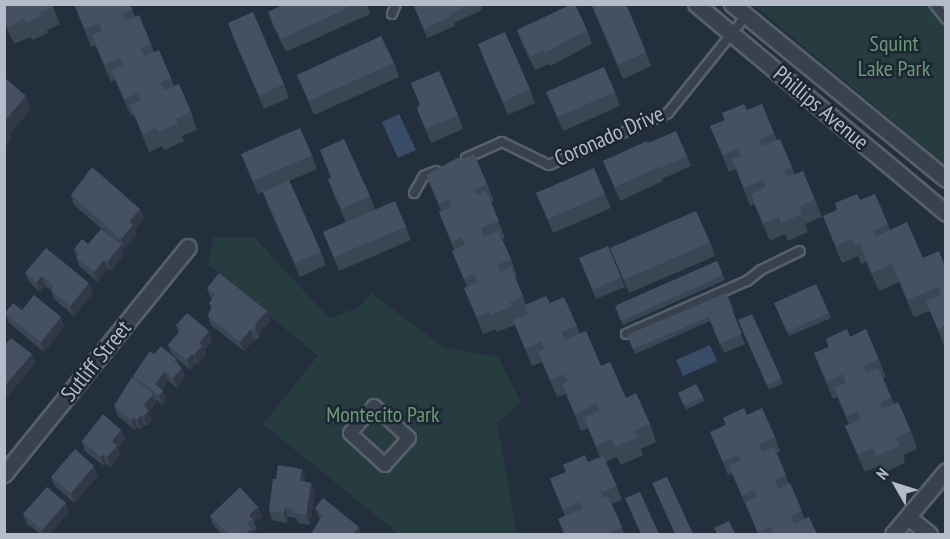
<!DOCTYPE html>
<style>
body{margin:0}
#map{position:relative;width:950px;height:539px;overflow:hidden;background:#242f3e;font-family:"PT Sans Narrow",sans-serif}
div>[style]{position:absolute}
.green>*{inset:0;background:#263c3f}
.water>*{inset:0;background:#394c67}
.roads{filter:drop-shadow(2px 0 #565f6c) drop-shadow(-2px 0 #565f6c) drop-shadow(0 2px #565f6c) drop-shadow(0 -2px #565f6c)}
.service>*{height:8px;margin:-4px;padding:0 4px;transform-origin:4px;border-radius:4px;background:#38414e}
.pedestrian>*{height:12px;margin:-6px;padding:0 6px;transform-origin:6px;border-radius:6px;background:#38414e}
.minor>*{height:15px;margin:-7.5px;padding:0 7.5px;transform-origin:7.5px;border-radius:7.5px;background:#38414e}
.wall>*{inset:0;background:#3b4654}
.shaded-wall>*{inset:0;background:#303945}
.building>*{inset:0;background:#455162}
span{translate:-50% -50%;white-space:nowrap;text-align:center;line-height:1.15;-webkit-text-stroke:5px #1d2633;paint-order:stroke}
.park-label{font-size:22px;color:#6b9a76}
.street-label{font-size:22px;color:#b4bcc9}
.frame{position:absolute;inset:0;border:6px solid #b4bcc9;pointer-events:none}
.north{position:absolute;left:866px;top:455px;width:60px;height:60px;-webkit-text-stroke:4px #1d2633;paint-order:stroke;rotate:309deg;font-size:16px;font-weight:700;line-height:24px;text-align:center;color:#b4bcc9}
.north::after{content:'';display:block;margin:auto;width:21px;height:27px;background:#b4bcc9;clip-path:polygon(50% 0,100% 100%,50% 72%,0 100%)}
</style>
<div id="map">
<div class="green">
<div style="clip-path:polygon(754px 5px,945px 5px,945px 165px)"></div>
<div style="clip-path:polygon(214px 237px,254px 237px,329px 318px,358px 308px,371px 293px,443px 347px,498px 357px,521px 402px,497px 423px,517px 534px,399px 534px,263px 424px,318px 356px,208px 264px)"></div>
</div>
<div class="water">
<div style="clip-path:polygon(399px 114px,416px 150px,398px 158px,382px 122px)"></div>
<div style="clip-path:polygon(710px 345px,717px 361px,683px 376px,676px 360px)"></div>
</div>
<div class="roads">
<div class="service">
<div style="left:934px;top:4px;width:19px;rotate:51deg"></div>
<div style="left:392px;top:14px;width:11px;rotate:-68deg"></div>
<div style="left:466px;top:158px;width:39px;rotate:-24deg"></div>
<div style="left:502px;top:142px;width:52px;rotate:26.1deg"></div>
<div style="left:549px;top:165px;width:130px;rotate:-23.6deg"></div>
<div style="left:668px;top:113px;width:124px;rotate:-51.2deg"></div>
<div style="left:414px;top:193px;width:20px;rotate:-60deg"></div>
<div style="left:424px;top:176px;width:13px;rotate:-23deg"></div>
<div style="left:626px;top:334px;width:132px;rotate:-23.7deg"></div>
<div style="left:747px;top:281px;width:18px;rotate:-38deg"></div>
<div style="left:761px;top:270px;width:43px;rotate:-26deg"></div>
</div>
<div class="pedestrian">
<div style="left:374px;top:406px;width:47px;rotate:42.4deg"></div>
<div style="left:409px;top:438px;width:36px;rotate:132deg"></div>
<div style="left:385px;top:465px;width:47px;rotate:-137.6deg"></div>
<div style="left:350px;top:433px;width:36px;rotate:-48deg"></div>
</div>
<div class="minor">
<div style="left:696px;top:4px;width:326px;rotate:39.9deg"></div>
<div style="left:732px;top:4px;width:276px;rotate:39.3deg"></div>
<div style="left:4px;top:474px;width:292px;rotate:-51deg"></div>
<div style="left:908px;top:517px;width:27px;rotate:39deg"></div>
<div style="left:893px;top:534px;width:82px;rotate:-49.9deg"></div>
</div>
</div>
<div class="wall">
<div style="clip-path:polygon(4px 4px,52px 4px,60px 24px,47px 30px,48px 33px,32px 40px,31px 37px,14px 44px,4px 23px)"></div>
<div style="clip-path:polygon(74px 4px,130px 4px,135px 17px,151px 44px,154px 52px,171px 78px,174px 86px,191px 112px,197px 130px,182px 136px,184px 141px,164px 150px,162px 146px,149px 152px,134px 115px,131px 116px,115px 80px,111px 82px,95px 45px,91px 47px)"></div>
<div style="clip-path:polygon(285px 4px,367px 4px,370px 14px,286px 52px,273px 26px,268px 12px)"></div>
<div style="clip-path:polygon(413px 4px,488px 4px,481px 7px,482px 10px,454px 23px,455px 26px,427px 38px)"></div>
<div style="clip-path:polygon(591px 4px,626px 4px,651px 66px,623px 79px)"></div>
<div style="clip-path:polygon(228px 23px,284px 84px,289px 98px,264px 109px,233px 37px)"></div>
<div style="clip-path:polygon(517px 30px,587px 30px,592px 44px,550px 66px,549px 64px,535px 70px,522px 44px)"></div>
<div style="clip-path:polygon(478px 44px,530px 89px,535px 103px,508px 115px,483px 57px)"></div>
<div style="clip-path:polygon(394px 63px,399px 77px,314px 115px,297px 75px)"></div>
<div style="clip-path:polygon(411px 83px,458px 115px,463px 129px,431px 143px,417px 109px,420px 105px)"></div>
<div style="clip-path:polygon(546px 92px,615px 92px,620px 106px,563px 131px)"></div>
<div style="clip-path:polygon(747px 110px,774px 133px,777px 140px,792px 167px,795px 174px,815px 200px,822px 217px,805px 224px,808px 232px,788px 241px,785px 234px,770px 241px,754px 204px,750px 206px,736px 169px,729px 172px,710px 126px,725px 120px,722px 113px)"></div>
<div style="clip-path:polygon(648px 143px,687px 156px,691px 166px,662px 179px,663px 181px,620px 201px,603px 161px)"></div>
<div style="clip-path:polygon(320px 150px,370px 196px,375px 210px,406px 227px,411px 240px,339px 271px,323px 232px,346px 222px,333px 193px,328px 179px,331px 178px)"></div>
<div style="clip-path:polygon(241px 154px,312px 155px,317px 169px,289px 181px,321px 252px,326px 265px,300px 277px,268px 206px,263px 192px,258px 194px)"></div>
<div style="clip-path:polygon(460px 160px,487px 184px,494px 201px,491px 203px,505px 238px,502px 240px,511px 259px,517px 276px,515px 277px,526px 305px,550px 303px,577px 326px,580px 334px,601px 366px,626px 398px,650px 424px,656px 442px,641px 449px,643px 455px,621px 465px,617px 457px,606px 462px,622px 500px,612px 504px,624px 533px,626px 534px,564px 534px,558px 519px,565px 516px,550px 479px,600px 457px,588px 428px,581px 431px,566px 394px,557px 397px,542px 362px,532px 366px,515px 325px,497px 332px,496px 329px,483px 334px,464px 288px,467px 287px,452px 251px,454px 250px,439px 212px,441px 211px,426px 175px)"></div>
<div style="clip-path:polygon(536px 193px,605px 194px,611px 208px,553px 233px)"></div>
<div style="clip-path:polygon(71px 195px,140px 209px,144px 219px,135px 229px,137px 235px,125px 249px,121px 245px,124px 255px,111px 271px,108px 269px,98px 282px,79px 266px,74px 249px,88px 244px,118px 243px,74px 205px)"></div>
<div style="clip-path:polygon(860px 200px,888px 224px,890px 230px,923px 258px,945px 267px,945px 347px,930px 311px,914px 317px,899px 282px,879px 291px,866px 262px,861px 264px,858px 256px,842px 263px,830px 234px,823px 216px)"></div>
<div style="clip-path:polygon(710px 242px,715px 256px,629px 293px,610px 248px)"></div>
<div style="clip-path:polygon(46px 248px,93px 293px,74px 316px,54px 299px,51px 290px,45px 286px,40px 292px,29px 282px,25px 273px)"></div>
<div style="clip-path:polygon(579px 258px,621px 277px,625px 287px,596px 299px)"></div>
<div style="clip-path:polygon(717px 261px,725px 280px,623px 325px,615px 306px)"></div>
<div style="clip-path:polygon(207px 288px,267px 311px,270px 321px,260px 332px,259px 338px,254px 340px,244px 351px,211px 325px,208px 316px,211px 307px,209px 303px,212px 299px,210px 297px)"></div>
<div style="clip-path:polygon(726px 293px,734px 311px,732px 312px,745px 344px,724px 353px,710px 321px,635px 354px,627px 335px)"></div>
<div style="clip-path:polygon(774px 303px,829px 313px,831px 318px,789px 336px)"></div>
<div style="clip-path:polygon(22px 310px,65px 326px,44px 352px,9px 323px,5px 313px)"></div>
<div style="clip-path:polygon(176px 325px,209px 331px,212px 341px,204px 351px,206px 355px,198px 365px,196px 363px,190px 370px,172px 354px,168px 345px,178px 333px)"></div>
<div style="clip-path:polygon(740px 325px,781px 378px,783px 383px,769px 390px)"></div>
<div style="clip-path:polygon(850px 337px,879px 360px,886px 377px,883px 378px,894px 404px,911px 431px,917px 449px,903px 455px,905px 463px,883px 473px,880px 465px,865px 472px,852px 443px,845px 426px,849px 424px,837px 397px,833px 399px,821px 371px,814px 353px,829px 347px,826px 339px)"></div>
<div style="clip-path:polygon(154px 354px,176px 359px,185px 377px,177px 388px,168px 381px,162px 389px,163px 391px,167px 400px,163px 405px,155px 399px,156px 403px,149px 412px,152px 420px,147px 426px,144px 425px,141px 429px,137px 427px,135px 430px,118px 416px,114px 406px,134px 379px,133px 376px)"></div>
<div style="clip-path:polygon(678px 393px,703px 397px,704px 401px,686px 410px)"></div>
<div style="clip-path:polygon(747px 415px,775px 437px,780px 451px,776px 453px,789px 484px,805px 519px,817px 534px,758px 534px,732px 473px,728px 475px,710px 432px,726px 425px,723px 418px)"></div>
<div style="clip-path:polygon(125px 439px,118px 448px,120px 455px,111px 467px,106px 463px,104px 466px,85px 451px,82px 441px)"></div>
<div style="clip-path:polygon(302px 469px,305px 478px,305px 482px,311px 483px,315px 492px,310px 525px,298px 523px,296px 518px,288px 517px,287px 523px,272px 520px,269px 511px)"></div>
<div style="clip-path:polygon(98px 476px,74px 503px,55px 486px,51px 477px)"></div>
<div style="clip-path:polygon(258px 507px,262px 517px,254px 523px,257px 529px,252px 532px,253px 534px,222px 534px,213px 525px,210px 516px)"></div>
<div style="clip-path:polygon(315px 508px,359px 527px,361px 534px,311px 534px,320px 519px,319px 518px)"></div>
<div style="clip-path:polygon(69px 512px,50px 534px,40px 534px,27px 524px,23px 514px)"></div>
</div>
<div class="shaded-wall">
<div style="clip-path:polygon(26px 96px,31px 109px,10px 134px,12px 139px,4px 148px,4px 122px)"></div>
<div style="clip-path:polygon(140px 209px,144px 219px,135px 229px,137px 235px,125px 249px,121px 239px,129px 222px)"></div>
<div style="clip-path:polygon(121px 245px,124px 255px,111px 271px,107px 262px)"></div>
<div style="clip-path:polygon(104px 260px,108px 269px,98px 282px,94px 272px)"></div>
<div style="clip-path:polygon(42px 276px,45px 286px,40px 292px,37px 282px)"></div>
<div style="clip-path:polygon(89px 283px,93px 293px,74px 316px,70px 306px)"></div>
<div style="clip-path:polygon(267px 311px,270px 321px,260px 332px,259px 338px,255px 329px,256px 322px)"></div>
<div style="clip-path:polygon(61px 317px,65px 326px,44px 352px,41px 342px)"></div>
<div style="clip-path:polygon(250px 330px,254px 340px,244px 351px,240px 342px)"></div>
<div style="clip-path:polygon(209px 331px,212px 341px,204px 351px,206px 355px,198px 365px,194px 355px,199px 343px)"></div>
<div style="clip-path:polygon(32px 354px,35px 364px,4px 401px,4px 387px)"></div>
<div style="clip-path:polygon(192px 354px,196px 363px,190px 370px,187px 360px)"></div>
<div style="clip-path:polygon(182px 368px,185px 377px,177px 388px,173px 378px)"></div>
<div style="clip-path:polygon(165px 371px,168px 381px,158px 393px,155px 384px)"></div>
<div style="clip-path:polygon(163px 391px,167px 400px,163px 405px,159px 395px)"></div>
<div style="clip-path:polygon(153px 394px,156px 403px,149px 412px,152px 420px,147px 426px,143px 417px,144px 405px)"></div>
<div style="clip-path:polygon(141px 415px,144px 425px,141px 429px,137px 420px)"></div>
<div style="clip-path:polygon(134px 417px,137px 427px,135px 430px,131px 420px)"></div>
<div style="clip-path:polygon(121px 430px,125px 439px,118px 448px,120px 455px,111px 467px,107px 457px,112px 441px)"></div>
<div style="clip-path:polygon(103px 454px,106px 463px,104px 466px,101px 457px)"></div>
<div style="clip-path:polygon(94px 466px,98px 476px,74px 503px,71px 493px)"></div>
<div style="clip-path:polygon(302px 469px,305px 478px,303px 490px,300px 481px)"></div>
<div style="clip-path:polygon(311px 483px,315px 492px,310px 525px,306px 515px)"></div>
<div style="clip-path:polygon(66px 503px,69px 512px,50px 534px,44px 534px,42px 530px)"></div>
<div style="clip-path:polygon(258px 507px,262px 517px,254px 523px,253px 520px,249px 515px)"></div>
<div style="clip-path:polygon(285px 508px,288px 517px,287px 523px,284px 513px)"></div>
<div style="clip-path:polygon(359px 527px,361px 534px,353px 534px)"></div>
<div style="clip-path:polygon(251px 529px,253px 534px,245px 534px)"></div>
</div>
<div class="building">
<div style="clip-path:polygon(4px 4px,52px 4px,53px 7px,40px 13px,41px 16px,26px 23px,24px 19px,8px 27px,4px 20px)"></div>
<div style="clip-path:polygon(74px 4px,130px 4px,132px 9px,122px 14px,125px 21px,139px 15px,151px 44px,141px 48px,144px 56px,159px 50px,171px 78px,160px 83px,164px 90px,179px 84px,191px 112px,176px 119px,178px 124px,158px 132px,156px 128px,143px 134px,130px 105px,141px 100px,138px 93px,124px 99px,112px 70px,123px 65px,120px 58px,105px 65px,92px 35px,102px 31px,99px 23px,85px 29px)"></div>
<div style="clip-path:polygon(285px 4px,356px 4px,281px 39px,268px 12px)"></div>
<div style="clip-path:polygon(413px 4px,470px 4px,450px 14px,451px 16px,424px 29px)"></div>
<div style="clip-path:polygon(572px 4px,575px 4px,587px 30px,545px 53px,544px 50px,530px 57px,517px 30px)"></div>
<div style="clip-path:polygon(592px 4px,626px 4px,646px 52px,618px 65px)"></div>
<div style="clip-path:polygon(253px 12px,284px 84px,259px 96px,228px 23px)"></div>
<div style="clip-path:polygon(505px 32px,530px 89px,503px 102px,478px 44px)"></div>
<div style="clip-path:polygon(381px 36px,394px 63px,309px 101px,297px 75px)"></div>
<div style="clip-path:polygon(604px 67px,615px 92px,558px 117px,546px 92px)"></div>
<div style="clip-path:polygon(439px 71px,458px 115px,426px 129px,417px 109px,420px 104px,411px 83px)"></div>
<div style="clip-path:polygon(4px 77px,26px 96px,4px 122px)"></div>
<div style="clip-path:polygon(744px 104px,747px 110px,762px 104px,774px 133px,759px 140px,762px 146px,780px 139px,792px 167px,784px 170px,787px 177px,803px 171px,815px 200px,799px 207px,802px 214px,781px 223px,779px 217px,763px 223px,751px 194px,766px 187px,763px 180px,744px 188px,732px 159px,741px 156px,738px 148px,723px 155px,710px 126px,725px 120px,722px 113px)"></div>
<div style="clip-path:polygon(300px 128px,312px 155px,253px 181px,241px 154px)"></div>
<div style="clip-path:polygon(676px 131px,687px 156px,658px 169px,648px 143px)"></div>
<div style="clip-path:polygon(344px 139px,370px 196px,342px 209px,328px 179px,332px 178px,320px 150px)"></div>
<div style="clip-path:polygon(647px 141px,658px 167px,615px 187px,603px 161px)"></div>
<div style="clip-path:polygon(474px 154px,487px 184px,474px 190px,477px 195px,486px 191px,499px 221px,481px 228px,484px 237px,498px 231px,511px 259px,497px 265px,500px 272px,511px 267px,523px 296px,510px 302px,512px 306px,491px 315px,490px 311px,477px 317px,464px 288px,478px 282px,474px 274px,464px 279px,452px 251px,465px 245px,462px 237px,452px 242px,439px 212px,452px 206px,449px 199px,439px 204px,426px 175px,459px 157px,460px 160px)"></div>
<div style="clip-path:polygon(92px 167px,140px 209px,129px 222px,133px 225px,121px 239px,71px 195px)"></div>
<div style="clip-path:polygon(594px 168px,605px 194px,548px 219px,536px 193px)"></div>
<div style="clip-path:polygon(289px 180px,321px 252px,295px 263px,263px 192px)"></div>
<div style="clip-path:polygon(857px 194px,860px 200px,875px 194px,888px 224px,873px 231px,875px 237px,907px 222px,923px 258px,939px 251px,945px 267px,945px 326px,938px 329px,926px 301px,941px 295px,938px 287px,908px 300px,892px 264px,872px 273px,860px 244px,855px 246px,852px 239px,836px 246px,823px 216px,837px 210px,835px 203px)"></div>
<div style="clip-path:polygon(395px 201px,406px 227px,334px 257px,323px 232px)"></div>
<div style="clip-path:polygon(696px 211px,710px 242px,624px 280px,610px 248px)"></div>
<div style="clip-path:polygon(101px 229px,121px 245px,107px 262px,104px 260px,94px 272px,76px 257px,79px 253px,74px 249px,82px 239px,88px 244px)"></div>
<div style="clip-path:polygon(608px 246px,621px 277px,593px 290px,579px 258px)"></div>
<div style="clip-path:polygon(46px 248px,89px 283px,70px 306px,51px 290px,54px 286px,42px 276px,37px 282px,25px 273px)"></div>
<div style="clip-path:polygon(717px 261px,723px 275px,621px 321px,615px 306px)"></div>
<div style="clip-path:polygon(219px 273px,267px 311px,256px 322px,255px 329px,250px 330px,240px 342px,208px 316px,212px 306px,209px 303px,215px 295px,207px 288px)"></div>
<div style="clip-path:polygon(816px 284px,829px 313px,787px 332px,774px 303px)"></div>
<div style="clip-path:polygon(726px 293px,732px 307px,730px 307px,730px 305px,708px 315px,709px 317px,633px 349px,627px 335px)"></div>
<div style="clip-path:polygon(34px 295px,61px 317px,41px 342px,5px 313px,13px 303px,22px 310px)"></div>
<div style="clip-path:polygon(546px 296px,550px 303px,564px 297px,577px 326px,561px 332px,565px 340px,586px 331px,601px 366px,610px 362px,626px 398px,636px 393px,650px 424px,634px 431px,637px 438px,614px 447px,611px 439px,596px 446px,584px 418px,599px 411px,596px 404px,575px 414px,562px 384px,568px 382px,564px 374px,550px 380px,538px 352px,544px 349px,541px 342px,525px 349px,513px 320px,528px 314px,525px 305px)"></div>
<div style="clip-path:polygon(730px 305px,742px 334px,720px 344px,708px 315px)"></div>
<div style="clip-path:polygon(187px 313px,209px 331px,199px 343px,202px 346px,194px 355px,192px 354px,187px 360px,168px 345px,181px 330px,176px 325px)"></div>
<div style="clip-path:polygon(752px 314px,781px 378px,767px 385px,738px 320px)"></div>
<div style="clip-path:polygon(847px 329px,850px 337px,866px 329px,879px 360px,863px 366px,867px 373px,878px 368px,891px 397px,880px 403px,882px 409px,898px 402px,911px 431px,896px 438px,899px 446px,877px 456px,873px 448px,858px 454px,845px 426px,861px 419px,858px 411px,847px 416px,834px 388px,846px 383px,842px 374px,827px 381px,814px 353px,829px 347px,826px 339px)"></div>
<div style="clip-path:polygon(11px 338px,32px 354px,4px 387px,4px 346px)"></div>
<div style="clip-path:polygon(161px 346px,176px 359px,174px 362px,182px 368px,173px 378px,165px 371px,155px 384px,163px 391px,159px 395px,133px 376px,150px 351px,154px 354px)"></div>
<div style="clip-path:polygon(132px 377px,153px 394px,144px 405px,148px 411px,143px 417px,141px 415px,137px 420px,134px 417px,131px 420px,114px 406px)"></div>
<div style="clip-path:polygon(696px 384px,703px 397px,684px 405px,678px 393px)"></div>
<div style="clip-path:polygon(744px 408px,747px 415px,762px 408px,775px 437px,759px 445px,762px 452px,774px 447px,786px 475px,775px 481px,778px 489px,790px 483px,802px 511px,791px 516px,794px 524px,809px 517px,817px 534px,771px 534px,773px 534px,770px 527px,758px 532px,745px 502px,757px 497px,754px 490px,742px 496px,729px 466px,741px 461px,738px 455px,723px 462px,710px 432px,726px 425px,723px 418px)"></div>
<div style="clip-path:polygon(103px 414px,121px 430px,112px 441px,117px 446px,107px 457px,103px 454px,101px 457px,82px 441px)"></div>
<div style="clip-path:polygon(75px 449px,94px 466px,71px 493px,51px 477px)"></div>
<div style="clip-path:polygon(585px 455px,588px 462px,603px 456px,617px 486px,601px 493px,604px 498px,608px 496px,622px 527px,607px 533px,608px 534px,565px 534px,558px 519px,582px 509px,579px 502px,563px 509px,550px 479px,566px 472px,563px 465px)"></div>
<div style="clip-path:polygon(278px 465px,302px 469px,300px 481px,311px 483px,306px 515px,294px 513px,293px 509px,285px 508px,284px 513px,269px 511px,273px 479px,276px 479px)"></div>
<div style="clip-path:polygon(667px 477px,693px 534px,675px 534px,652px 483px)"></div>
<div style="clip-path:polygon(47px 487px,66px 503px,42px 530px,23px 514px)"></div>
<div style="clip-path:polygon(240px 487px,258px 507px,249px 515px,253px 520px,247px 523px,251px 529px,245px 534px,228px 534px,210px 516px)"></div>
<div style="clip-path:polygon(640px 492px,659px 534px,641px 534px,625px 498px)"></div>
<div style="clip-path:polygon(323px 498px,359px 527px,353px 534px,311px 534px,323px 515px,315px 508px)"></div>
<div style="clip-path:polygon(729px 521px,735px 534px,717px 534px,714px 528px)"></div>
</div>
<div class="park-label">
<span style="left:894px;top:56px">Squint<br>Lake Park</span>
<span style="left:383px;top:415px">Montecito Park</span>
</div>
<div class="street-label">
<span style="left:821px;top:108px;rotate:40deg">Phillips Avenue</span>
<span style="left:609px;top:136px;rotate:-24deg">Coronado Drive</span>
<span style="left:96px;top:361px;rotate:-51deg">Sutliff Street</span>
</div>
<div class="frame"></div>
<div class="north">N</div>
</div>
